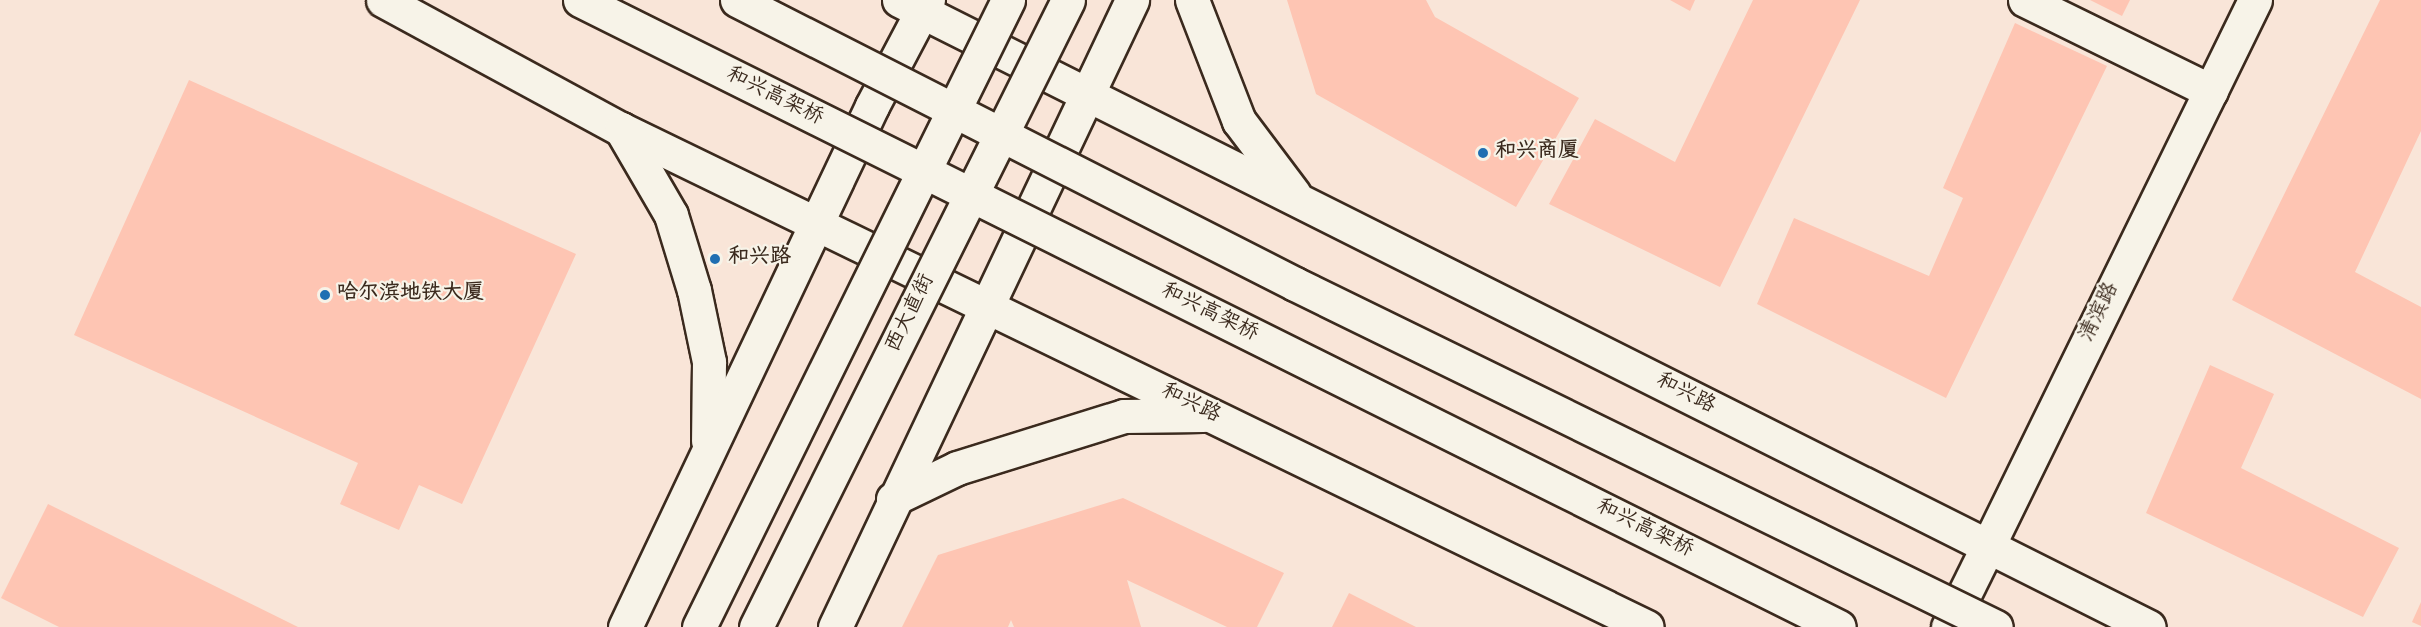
<!DOCTYPE html>
<meta charset="utf-8">
<style>
body{margin:0}
#map{position:relative;width:2421px;height:627px;overflow:hidden;background:#f9e5d8;font-family:"Gochi Hand","LXGW WenKai TC",sans-serif}
div>[style]{position:absolute}
.building>*{inset:0;background:#fec5b3}
.roads{filter:drop-shadow(2px 0 #3b2a1e) drop-shadow(-2px 0 #3b2a1e) drop-shadow(0 2px #3b2a1e) drop-shadow(0 -2px #3b2a1e)}
.minor>*{height:33px;margin:-16.5px;padding:0 16.5px;transform-origin:16.5px;border-radius:16.5px;background:#f7f3e8}
.tertiary>*{height:33px;margin:-16.5px;padding:0 16.5px;transform-origin:16.5px;border-radius:16.5px;background:#f7f3e8}
.secondary>*{height:33px;margin:-16.5px;padding:0 16.5px;transform-origin:16.5px;border-radius:16.5px;background:#f7f3e8}
.trunk>*{height:33px;margin:-16.5px;padding:0 16.5px;transform-origin:16.5px;border-radius:16.5px;background:#f7f3e8}
.bridges{filter:drop-shadow(2px 0 #3b2a1e) drop-shadow(-2px 0 #3b2a1e) drop-shadow(0 2px #3b2a1e) drop-shadow(0 -2px #3b2a1e)}
.trunk-bridge>*{height:33px;margin:-16.5px;padding:0 16.5px;transform-origin:16.5px;border-radius:16.5px;background:#f7f3e8}
.dots>*{width:16px;height:16px;translate:-50% -50%;box-sizing:border-box;border:3px solid #f7f3e8;border-radius:50%}
span{translate:-50% -50%;white-space:nowrap;text-align:center;line-height:1.15;-webkit-text-stroke:4.5px #f7f3e8;paint-order:stroke}
.street-label{font-size:21px;color:#3b2a1e}
.poi-label{font-size:21px;color:#3b2a1e;font-weight:700}
.left{translate:0 -50%;text-align:left}
</style>
<div id="map">
<div class="building">
<div style="clip-path:polygon(1287px 0,1426px 0,1435px 17px,1579px 98px,1516px 207px,1316px 94px)"></div>
<div style="clip-path:polygon(1670px 0,1695px 0,1690px 11px)"></div>
<div style="clip-path:polygon(1753px 0,1860px 0,1720px 287px,1549px 204px,1595px 119px,1675px 162px)"></div>
<div style="clip-path:polygon(2090px 0,2130px 0,2122px 16px)"></div>
<div style="clip-path:polygon(2380px 0,2421px 0,2421px 131px,2355px 272px,2421px 307px,2421px 399px,2232px 300px)"></div>
<div style="clip-path:polygon(2015px 23px,2107px 66px,1946px 398px,1757px 304px,1794px 218px,1929px 276px,1963px 198px,1943px 188px)"></div>
<div style="clip-path:polygon(189px 80px,576px 254px,462px 504px,419px 485px,399px 530px,340px 504px,358px 463px,74px 335px)"></div>
<div style="clip-path:polygon(2210px 365px,2274px 394px,2241px 468px,2399px 548px,2363px 617px,2146px 513px)"></div>
<div style="clip-path:polygon(1123px 498px,1284px 573px,1257px 627px,1227px 627px,1127px 580px,1141px 627px,1014px 627px,1011px 620px,1008px 627px,902px 627px,938px 555px)"></div>
<div style="clip-path:polygon(48px 504px,298px 627px,59px 627px,1px 598px)"></div>
<div style="clip-path:polygon(1349px 593px,1416px 627px,1332px 627px)"></div>
<div style="clip-path:polygon(2421px 602px,2421px 626px,2412px 622px)"></div>
</div>
<div class="roads">
<div class="minor">
<div style="left:2025px;top:0;width:207px;rotate:26.1deg"></div>
</div>
<div class="tertiary">
<div style="left:1987px;top:548px;width:610px;rotate:-63.94deg"></div>
</div>
<div class="secondary">
<div style="left:1948px;top:627px;width:88px;rotate:-63.7deg"></div>
</div>
<div class="trunk">
<div style="left:383px;top:0;width:271px;rotate:28.5deg"></div>
<div style="left:621px;top:129px;width:1140px;rotate:25.89deg"></div>
<div style="left:899px;top:0;width:1398px;rotate:26.64deg"></div>
<div style="left:1192px;top:0;width:130px;rotate:68.8deg"></div>
<div style="left:1239px;top:121px;width:91px;rotate:53deg"></div>
<div style="left:621px;top:129px;width:99px;rotate:59.8deg"></div>
<div style="left:671px;top:215px;width:78px;rotate:73deg"></div>
<div style="left:694px;top:290px;width:74px;rotate:78.2deg"></div>
<div style="left:709px;top:362px;width:79px;rotate:90.7deg"></div>
<div style="left:893px;top:499px;width:71px;rotate:-25.8deg"></div>
<div style="left:957px;top:468px;width:175px;rotate:-17.3deg"></div>
<div style="left:1124px;top:416px;width:79px;rotate:-0.7deg"></div>
<div style="left:625px;top:627px;width:577px;rotate:-64.63deg"></div>
<div style="left:872px;top:106px;width:120px;rotate:-62.2deg"></div>
<div style="left:835px;top:627px;width:694px;rotate:-64.65deg"></div>
</div>
</div>
<div class="bridges">
<div class="trunk-bridge">
<div style="left:580px;top:0;width:1406px;rotate:26.47deg"></div>
<div style="left:737px;top:0;width:626px;rotate:26.97deg"></div>
<div style="left:1295px;top:284px;width:780px;rotate:26.07deg"></div>
<div style="left:699px;top:627px;width:699px;rotate:-63.76deg"></div>
<div style="left:756px;top:627px;width:700px;rotate:-63.54deg"></div>
</div>
</div>
<div class="dots">
<div style="left:1483px;top:153px;background:#1f6fb2"></div>
<div style="left:715px;top:259px;background:#1f6fb2"></div>
<div style="left:325px;top:295px;background:#1f6fb2"></div>
</div>
<div class="street-label">
<span style="left:774px;top:98px;rotate:26deg">和兴高架桥</span>
<span style="left:2101px;top:313px;rotate:-64deg">清滨路</span>
<span style="left:912px;top:314px;rotate:-64deg">西大直街</span>
<span style="left:1209px;top:314px;rotate:26deg">和兴高架桥</span>
<span style="left:1685px;top:395px;rotate:27deg">和兴路</span>
<span style="left:1190px;top:405px;rotate:26deg">和兴路</span>
<span style="left:1644px;top:530px;rotate:26deg">和兴高架桥</span>
</div>
<div class="poi-label">
<span class="left" style="left:1495px;top:153px">和兴商厦</span>
<span class="left" style="left:728px;top:259px">和兴路</span>
<span class="left" style="left:337px;top:295px">哈尔滨地铁大厦</span>
</div>
</div>
